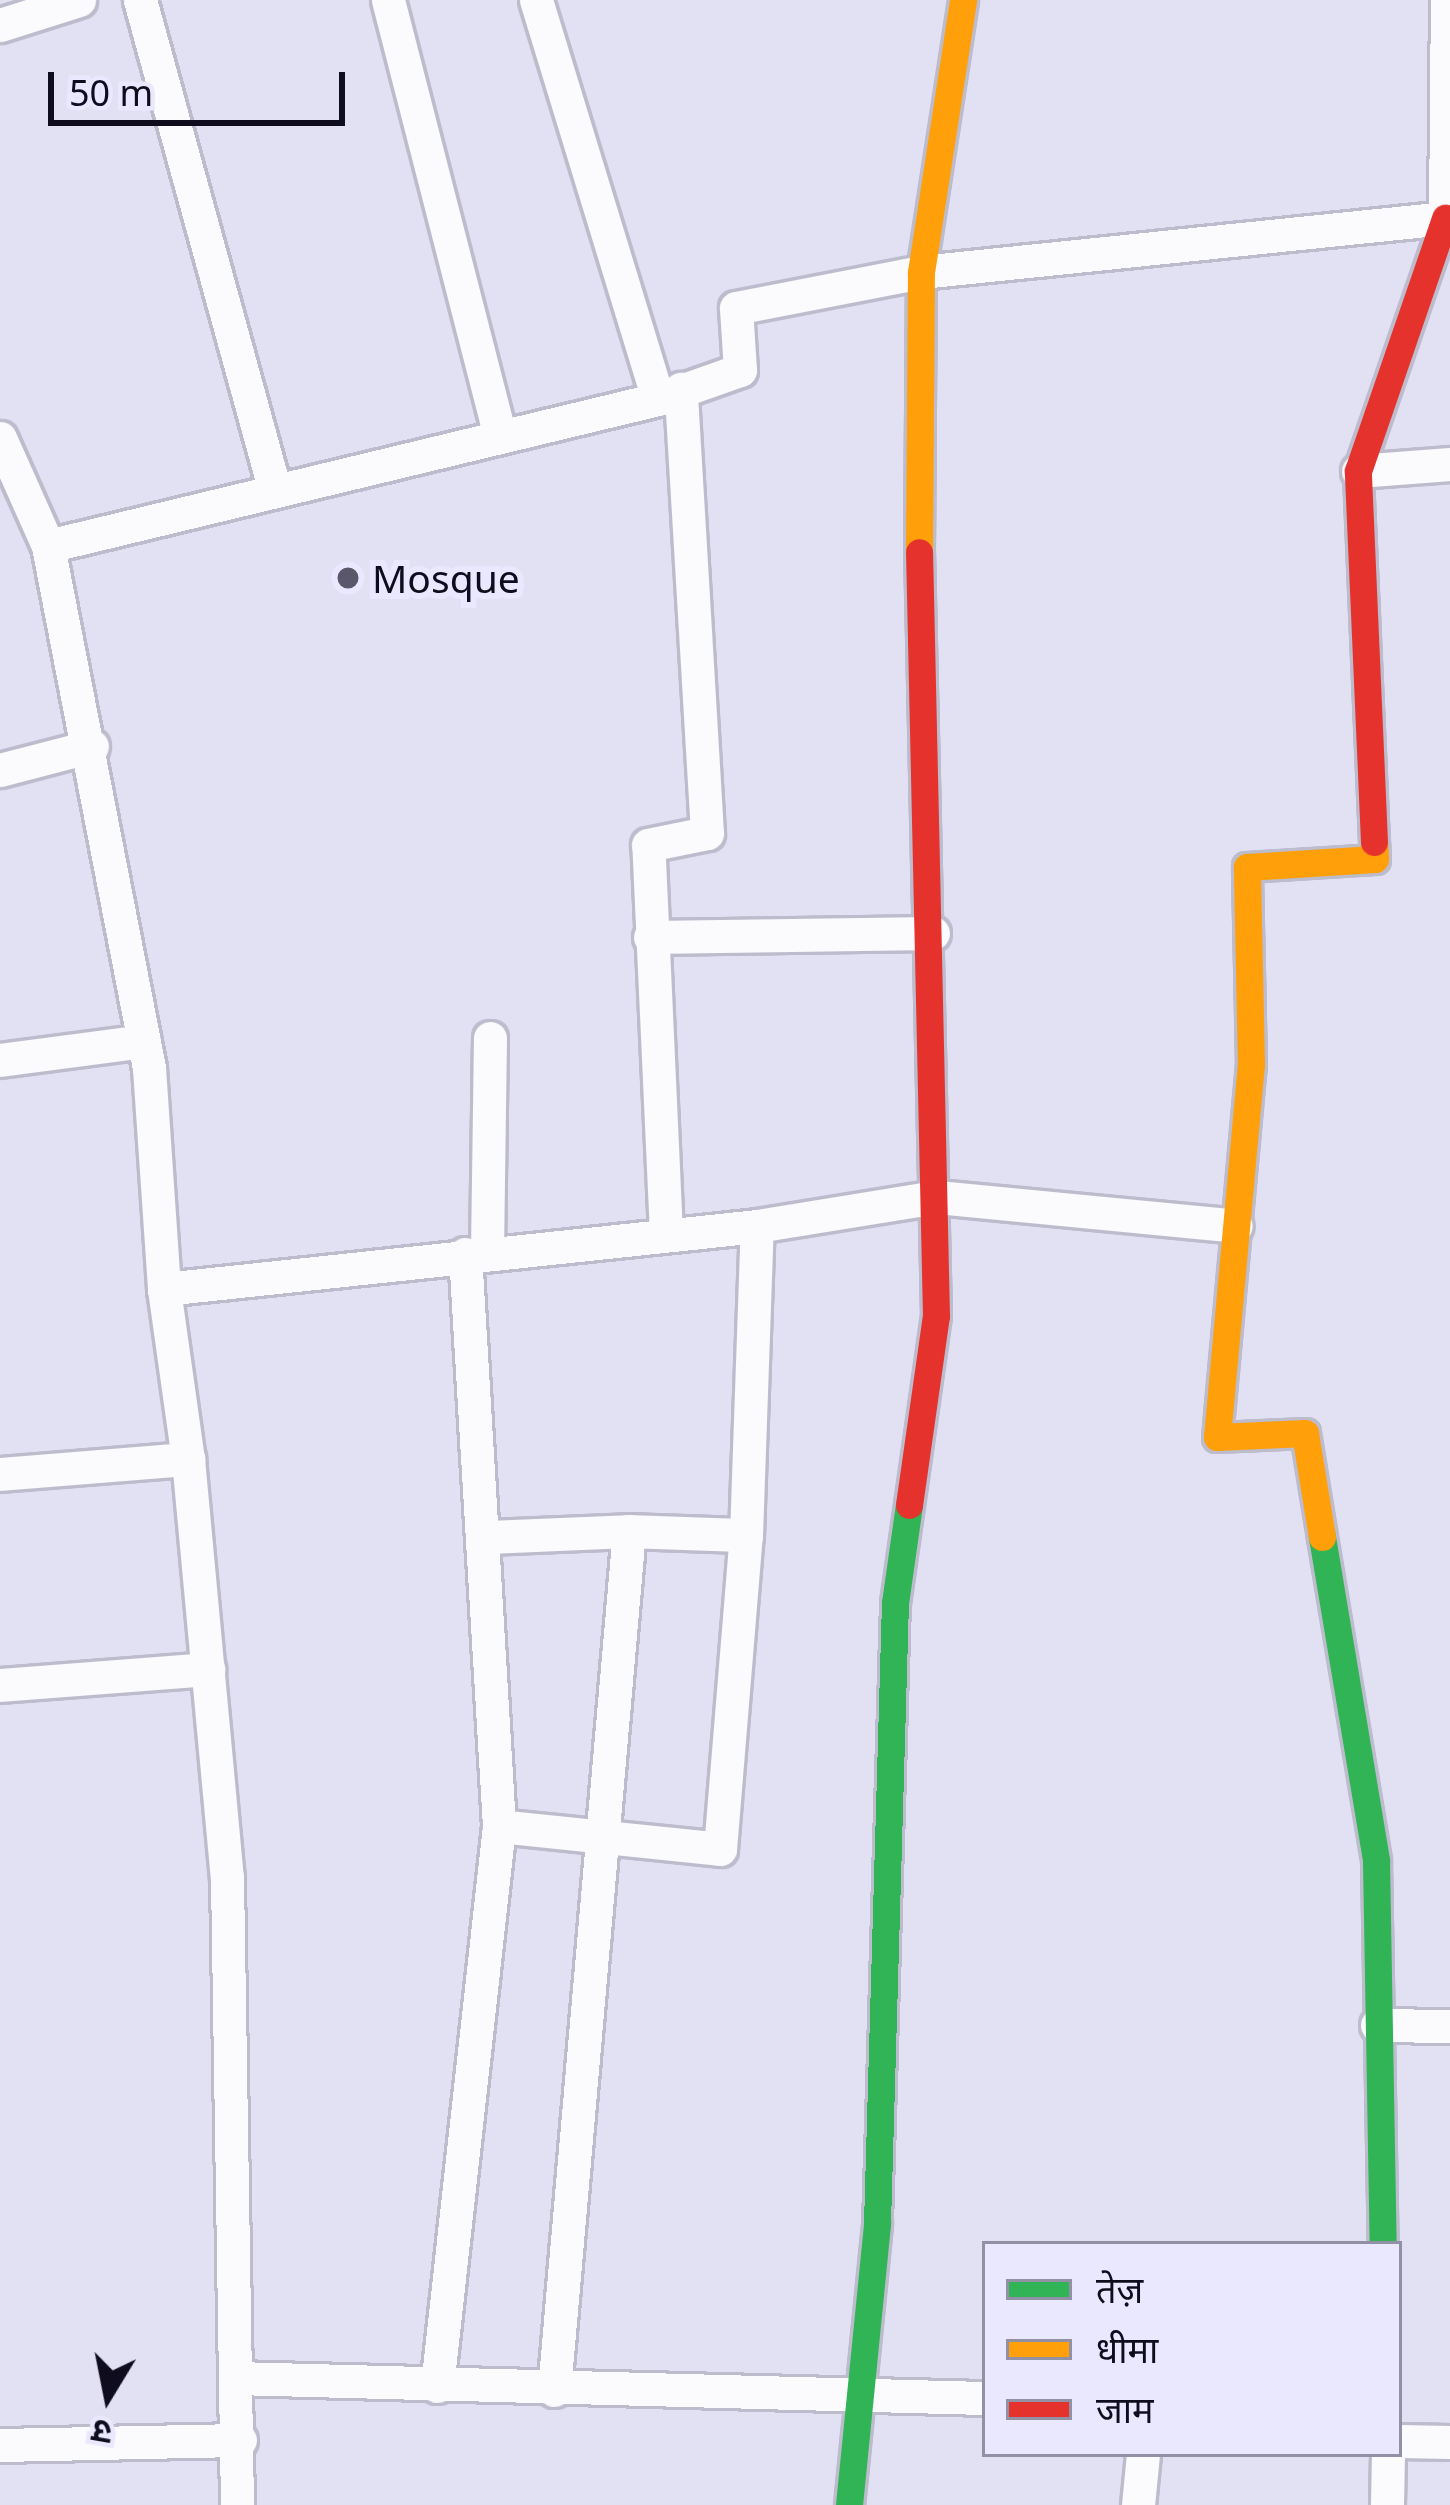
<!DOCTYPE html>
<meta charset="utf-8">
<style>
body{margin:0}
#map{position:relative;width:1450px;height:2505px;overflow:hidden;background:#e2e1f3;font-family:"Noto Sans","Noto Sans Devanagari",sans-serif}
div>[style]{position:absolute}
.roads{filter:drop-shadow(3px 0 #bdbccd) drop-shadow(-3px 0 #bdbccd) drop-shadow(0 3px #bdbccd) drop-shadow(0 -3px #bdbccd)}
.street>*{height:33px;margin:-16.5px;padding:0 16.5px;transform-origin:16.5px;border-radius:16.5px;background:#fbfafd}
.fast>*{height:27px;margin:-13.5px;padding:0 13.5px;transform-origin:13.5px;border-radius:13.5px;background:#30b455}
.slow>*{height:27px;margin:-13.5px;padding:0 13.5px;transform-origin:13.5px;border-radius:13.5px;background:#ff9f0a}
.jam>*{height:27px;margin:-13.5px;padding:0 13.5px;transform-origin:13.5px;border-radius:13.5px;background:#e5322d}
.dots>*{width:33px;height:33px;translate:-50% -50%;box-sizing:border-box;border:6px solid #e9e8fe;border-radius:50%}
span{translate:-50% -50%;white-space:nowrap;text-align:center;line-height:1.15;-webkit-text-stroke:12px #e9e8fe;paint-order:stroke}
.poi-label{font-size:39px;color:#0f0c1e}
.left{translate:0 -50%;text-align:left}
.legend{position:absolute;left:982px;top:2241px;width:420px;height:216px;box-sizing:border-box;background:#e9e8fe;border:3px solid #9290a4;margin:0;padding:15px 21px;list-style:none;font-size:36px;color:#0f0c1e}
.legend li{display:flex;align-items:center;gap:24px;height:60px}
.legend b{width:60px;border:3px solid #9290a4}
.north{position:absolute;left:48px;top:2337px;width:120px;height:120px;-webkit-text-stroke:9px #e9e8fe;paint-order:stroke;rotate:190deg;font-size:33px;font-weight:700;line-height:48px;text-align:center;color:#0f0c1e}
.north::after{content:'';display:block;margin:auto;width:42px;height:54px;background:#0f0c1e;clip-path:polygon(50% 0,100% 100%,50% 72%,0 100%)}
.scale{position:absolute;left:48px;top:72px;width:297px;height:54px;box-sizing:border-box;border:6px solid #0f0c1e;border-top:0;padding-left:15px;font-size:36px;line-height:42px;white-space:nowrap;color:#0f0c1e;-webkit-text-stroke:9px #e9e8fe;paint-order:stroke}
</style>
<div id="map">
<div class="roads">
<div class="street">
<div style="left:140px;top:0;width:509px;rotate:74.63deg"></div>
<div style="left:388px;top:0;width:451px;rotate:75.6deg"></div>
<div style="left:536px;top:0;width:417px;rotate:73deg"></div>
<div style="left:658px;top:399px;width:87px;rotate:-19.5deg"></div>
<div style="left:740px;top:370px;width:62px;rotate:-93.7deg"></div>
<div style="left:736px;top:308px;width:188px;rotate:-11deg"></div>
<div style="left:921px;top:272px;width:527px;rotate:-5.88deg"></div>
<div style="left:1445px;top:218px;width:218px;rotate:-89.5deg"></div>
<div style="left:0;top:25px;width:83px;rotate:-17.6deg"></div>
<div style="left:0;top:438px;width:118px;rotate:66deg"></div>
<div style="left:48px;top:546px;width:532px;rotate:79.05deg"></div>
<div style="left:149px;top:1068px;width:222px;rotate:86.1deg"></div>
<div style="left:164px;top:1289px;width:172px;rotate:82deg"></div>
<div style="left:188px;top:1459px;width:420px;rotate:84.7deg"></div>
<div style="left:227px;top:1877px;width:628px;rotate:89.09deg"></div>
<div style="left:1358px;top:471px;width:92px;rotate:-4.4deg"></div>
<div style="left:48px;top:546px;width:627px;rotate:-13.55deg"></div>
<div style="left:0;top:770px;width:95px;rotate:-14.6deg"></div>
<div style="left:650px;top:937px;width:283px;rotate:-0.8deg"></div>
<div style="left:0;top:1060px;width:145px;rotate:-7.5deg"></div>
<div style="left:666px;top:1234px;width:389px;rotate:-92.6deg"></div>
<div style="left:648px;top:845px;width:60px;rotate:-11.5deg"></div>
<div style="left:707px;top:833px;width:445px;rotate:-93.4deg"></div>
<div style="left:487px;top:1251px;width:213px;rotate:-89.2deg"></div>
<div style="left:164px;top:1289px;width:596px;rotate:-6.06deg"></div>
<div style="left:757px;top:1226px;width:182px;rotate:-9.2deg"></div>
<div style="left:937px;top:1197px;width:300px;rotate:5.5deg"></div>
<div style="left:0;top:1474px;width:189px;rotate:-4.6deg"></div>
<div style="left:487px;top:1537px;width:142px;rotate:-2.4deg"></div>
<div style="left:0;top:1685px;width:209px;rotate:-4.4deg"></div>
<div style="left:499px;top:1826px;width:222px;rotate:5.9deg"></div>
<div style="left:720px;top:1849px;width:315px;rotate:-85.3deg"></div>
<div style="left:1377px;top:2025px;width:73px;rotate:0.8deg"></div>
<div style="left:235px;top:2378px;width:750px;rotate:1.53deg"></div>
<div style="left:437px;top:2386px;width:563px;rotate:-83.68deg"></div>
<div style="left:499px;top:1826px;width:573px;rotate:-93.4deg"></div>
<div style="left:554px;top:2390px;width:862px;rotate:-85.01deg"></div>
<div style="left:629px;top:1531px;width:117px;rotate:2deg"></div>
<div style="left:746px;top:1535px;width:309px;rotate:-88deg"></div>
<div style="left:1399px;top:2441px;width:51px;rotate:1.1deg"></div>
<div style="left:0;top:2445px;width:240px;rotate:-1.2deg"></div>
<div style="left:1138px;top:2505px;width:51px;rotate:-84.4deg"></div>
<div style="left:1387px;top:2505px;width:51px;rotate:-88.9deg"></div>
</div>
<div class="fast">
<div style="left:1322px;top:1537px;width:328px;rotate:80.5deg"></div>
<div style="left:1376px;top:1861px;width:383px;rotate:89deg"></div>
<div style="left:849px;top:2505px;width:283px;rotate:-84.3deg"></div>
<div style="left:877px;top:2223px;width:620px;rotate:-88.34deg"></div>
<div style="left:895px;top:1603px;width:99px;rotate:-81.9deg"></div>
</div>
<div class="slow">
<div style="left:919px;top:552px;width:280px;rotate:-89.6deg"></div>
<div style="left:921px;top:272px;width:275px;rotate:-81.2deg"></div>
<div style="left:1322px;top:1537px;width:105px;rotate:-99.3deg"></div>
<div style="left:1305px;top:1433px;width:88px;rotate:177.4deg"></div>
<div style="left:1217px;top:1437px;width:374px;rotate:-84.8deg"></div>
<div style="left:1251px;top:1065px;width:198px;rotate:-91.2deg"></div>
<div style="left:1247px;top:867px;width:128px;rotate:-3.6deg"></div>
<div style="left:1375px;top:859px;width:17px;rotate:-93deg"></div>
</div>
<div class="jam">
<div style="left:1374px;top:842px;width:371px;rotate:-92.5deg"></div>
<div style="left:1358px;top:471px;width:268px;rotate:-71deg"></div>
<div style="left:909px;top:1505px;width:191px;rotate:-81.9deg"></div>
<div style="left:936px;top:1316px;width:764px;rotate:-91.27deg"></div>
</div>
</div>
<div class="dots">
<div style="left:348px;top:578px;background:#595769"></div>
</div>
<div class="poi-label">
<span class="left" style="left:372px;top:578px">Mosque</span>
</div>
<ul class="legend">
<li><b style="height:15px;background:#30b455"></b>तेज़</li>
<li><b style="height:15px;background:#ff9f0a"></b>धीमा</li>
<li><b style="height:15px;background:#e5322d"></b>जाम</li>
</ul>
<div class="north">उ</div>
<div class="scale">50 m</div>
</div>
